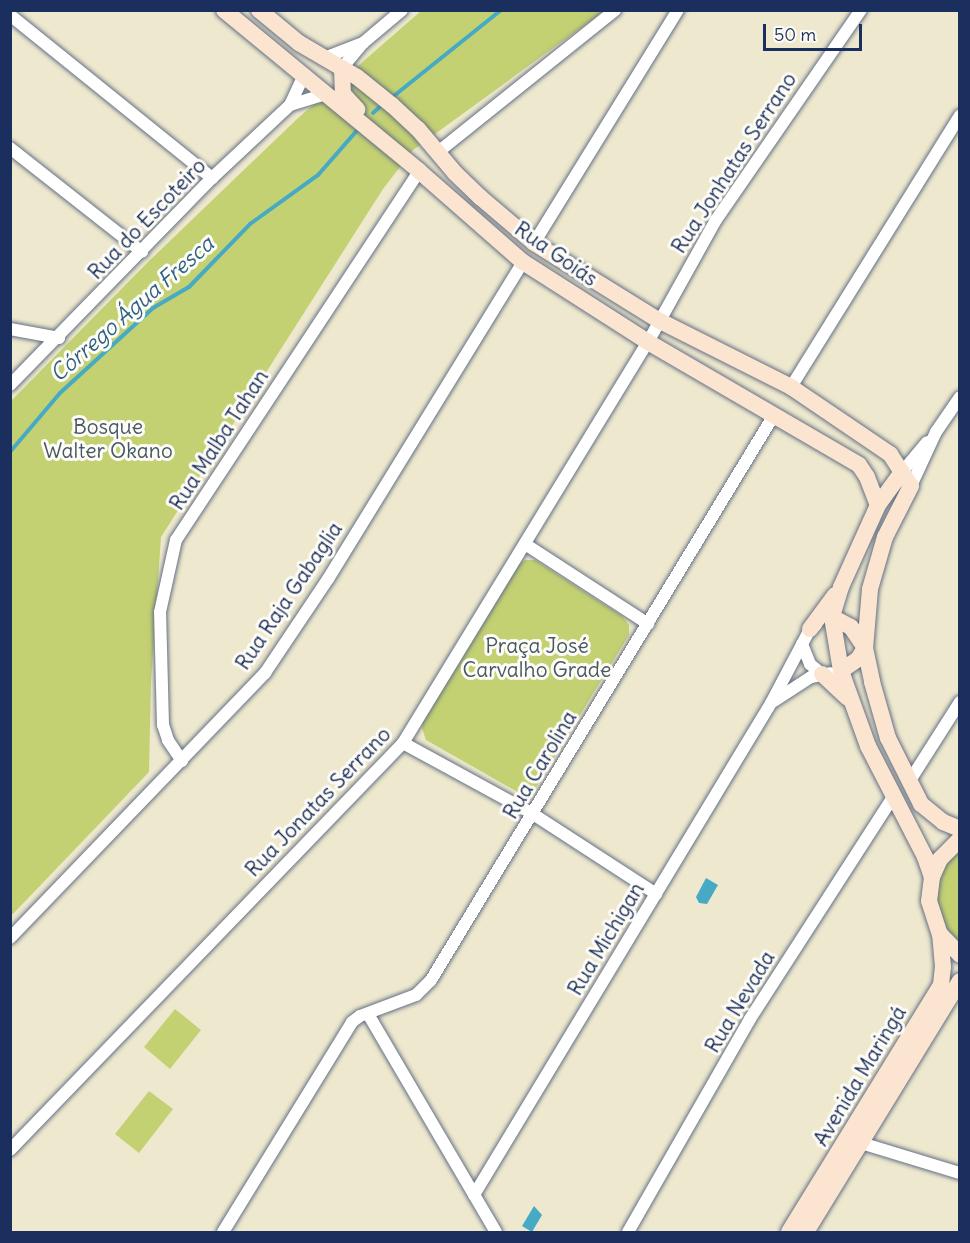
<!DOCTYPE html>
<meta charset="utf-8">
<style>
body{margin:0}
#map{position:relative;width:970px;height:1243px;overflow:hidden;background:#eee9ce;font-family:Delius,sans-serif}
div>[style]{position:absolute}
.green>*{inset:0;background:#c3d173}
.water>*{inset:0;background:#46aac5}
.stream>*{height:4px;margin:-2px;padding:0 2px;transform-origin:2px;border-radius:2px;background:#46aac5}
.roads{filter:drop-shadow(0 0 2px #657085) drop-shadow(0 0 2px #657085)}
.minor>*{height:12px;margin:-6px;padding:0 6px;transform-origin:6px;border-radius:6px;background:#fff}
.secondary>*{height:16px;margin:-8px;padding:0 8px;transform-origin:8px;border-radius:8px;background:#fce5d0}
span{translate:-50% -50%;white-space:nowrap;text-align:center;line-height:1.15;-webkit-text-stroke:6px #fdfcf7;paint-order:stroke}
.street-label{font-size:21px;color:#1b2f5e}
.park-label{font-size:21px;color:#455863}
.water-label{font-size:22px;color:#2c6087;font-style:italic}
.frame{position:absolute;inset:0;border:12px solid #1b2f5e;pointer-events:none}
.scale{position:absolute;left:763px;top:24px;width:99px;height:27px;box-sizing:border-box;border:3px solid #1b2f5e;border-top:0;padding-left:8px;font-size:18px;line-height:21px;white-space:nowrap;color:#1b2f5e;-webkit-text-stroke:4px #fdfcf7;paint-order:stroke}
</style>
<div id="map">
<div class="green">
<i style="clip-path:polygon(421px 11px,604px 11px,413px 150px,383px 189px,161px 537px,151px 682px,149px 772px,11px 916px,11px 401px,148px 262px,297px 119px)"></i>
<i style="clip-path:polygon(525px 560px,535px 560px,622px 616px,629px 625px,629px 635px,536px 787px,523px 795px,426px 740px,422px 728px,423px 718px,515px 567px)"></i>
<i style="clip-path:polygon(959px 847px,959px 945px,949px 935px,939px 915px,936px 893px,940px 872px)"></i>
<i style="clip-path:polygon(175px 1009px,201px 1030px,170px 1069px,144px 1047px)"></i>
<i style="clip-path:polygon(149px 1091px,173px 1109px,139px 1153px,115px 1134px)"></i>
</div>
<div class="water">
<i style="clip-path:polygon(706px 878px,718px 885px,707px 904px,699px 903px,696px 897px)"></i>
<i style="clip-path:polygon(534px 1206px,542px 1215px,532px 1232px,522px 1226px)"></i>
</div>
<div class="stream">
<i style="left:390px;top:99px;width:142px;rotate:-38.7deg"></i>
<i style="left:373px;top:113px;width:13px;rotate:-42deg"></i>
<i style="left:10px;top:452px;width:77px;rotate:-49.7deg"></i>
<i style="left:60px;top:393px;width:126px;rotate:-42.4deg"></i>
<i style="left:153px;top:308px;width:42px;rotate:-30.3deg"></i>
<i style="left:189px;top:287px;width:88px;rotate:-45.9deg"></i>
<i style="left:250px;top:224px;width:84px;rotate:-35.8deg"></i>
<i style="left:318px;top:175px;width:64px;rotate:-48.8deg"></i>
</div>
<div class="roads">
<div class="minor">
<i style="left:10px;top:15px;width:260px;rotate:38.9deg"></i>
<i style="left:324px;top:58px;width:42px;rotate:-21deg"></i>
<i style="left:363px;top:43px;width:51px;rotate:-40.2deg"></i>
<i style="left:342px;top:68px;width:31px;rotate:-50deg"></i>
<i style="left:290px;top:105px;width:39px;rotate:-17deg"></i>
<i style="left:10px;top:148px;width:168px;rotate:38.2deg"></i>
<i style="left:438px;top:152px;width:227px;rotate:-38.7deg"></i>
<i style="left:534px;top:243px;width:274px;rotate:-58.3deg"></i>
<i style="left:10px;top:329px;width:50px;rotate:10.4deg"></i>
<i style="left:10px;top:385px;width:289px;rotate:-45.7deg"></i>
<i style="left:212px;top:178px;width:107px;rotate:-43.1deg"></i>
<i style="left:290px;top:105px;width:33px;rotate:-65deg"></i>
<i style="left:791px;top:387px;width:320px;rotate:-58.1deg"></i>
<i style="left:902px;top:472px;width:39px;rotate:-50deg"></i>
<i style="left:911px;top:486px;width:60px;rotate:-65.2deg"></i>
<i style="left:936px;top:432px;width:42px;rotate:-55.6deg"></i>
<i style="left:525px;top:544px;width:147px;rotate:33deg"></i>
<i style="left:802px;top:644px;width:22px;rotate:68deg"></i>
<i style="left:810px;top:664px;width:16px;rotate:40deg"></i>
<i style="left:774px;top:701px;width:44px;rotate:-33deg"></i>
<i style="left:811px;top:677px;width:20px;rotate:-11deg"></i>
<i style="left:403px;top:743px;width:148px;rotate:28.6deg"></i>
<i style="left:533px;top:814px;width:147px;rotate:33deg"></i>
<i style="left:182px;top:761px;width:25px;rotate:-124deg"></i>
<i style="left:168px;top:740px;width:16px;rotate:-108deg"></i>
<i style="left:163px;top:725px;width:113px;rotate:-91.5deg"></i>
<i style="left:160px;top:612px;width:74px;rotate:-77.5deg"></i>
<i style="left:176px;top:540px;width:442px;rotate:-56.6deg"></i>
<i style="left:909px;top:782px;width:95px;rotate:-57.5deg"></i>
<i style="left:10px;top:938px;width:368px;rotate:-46.1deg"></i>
<i style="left:265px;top:673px;width:113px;rotate:-56.2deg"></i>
<i style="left:328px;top:579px;width:372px;rotate:-58.4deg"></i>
<i style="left:368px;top:1014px;width:253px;rotate:59.6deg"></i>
<i style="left:861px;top:1143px;width:103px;rotate:16.9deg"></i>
<i style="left:10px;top:1150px;width:566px;rotate:-46deg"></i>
<i style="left:403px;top:743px;width:470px;rotate:-58.6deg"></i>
<i style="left:648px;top:342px;width:140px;rotate:-60.9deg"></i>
<i style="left:716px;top:220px;width:255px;rotate:-55.4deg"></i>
<i style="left:474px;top:1195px;width:575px;rotate:-58.88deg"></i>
<i style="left:771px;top:703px;width:84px;rotate:-62.2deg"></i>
<i style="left:810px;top:629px;width:7px;rotate:-34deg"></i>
<i style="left:223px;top:1232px;width:246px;rotate:-58.4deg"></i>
<i style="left:352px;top:1022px;width:10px;rotate:-37deg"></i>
<i style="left:360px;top:1016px;width:60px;rotate:-20.6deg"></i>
<i style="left:416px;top:995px;width:21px;rotate:-45deg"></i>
<i style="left:431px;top:980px;width:661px;rotate:-58.74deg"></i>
<i style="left:628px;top:1232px;width:245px;rotate:-60.2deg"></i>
<i style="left:750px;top:1019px;width:264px;rotate:-57.2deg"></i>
</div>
<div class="secondary">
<i style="left:224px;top:10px;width:253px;rotate:39.5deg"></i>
<i style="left:419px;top:171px;width:138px;rotate:41.2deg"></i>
<i style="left:523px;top:262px;width:148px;rotate:32.6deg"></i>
<i style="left:648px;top:342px;width:244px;rotate:30.2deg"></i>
<i style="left:859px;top:465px;width:14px;rotate:56deg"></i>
<i style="left:867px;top:477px;width:30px;rotate:69deg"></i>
<i style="left:259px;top:10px;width:52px;rotate:39.5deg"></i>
<i style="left:299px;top:43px;width:67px;rotate:30.4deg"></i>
<i style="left:357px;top:77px;width:45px;rotate:38.7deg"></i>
<i style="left:392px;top:105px;width:35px;rotate:43deg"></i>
<i style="left:418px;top:129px;width:57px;rotate:49.9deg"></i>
<i style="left:455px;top:173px;width:35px;rotate:44deg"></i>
<i style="left:480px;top:197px;width:71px;rotate:40.4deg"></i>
<i style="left:534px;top:243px;width:148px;rotate:31.8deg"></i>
<i style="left:660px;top:321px;width:147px;rotate:26.7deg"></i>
<i style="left:791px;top:387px;width:120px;rotate:34.1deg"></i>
<i style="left:890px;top:454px;width:38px;rotate:57deg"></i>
<i style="left:911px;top:486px;width:57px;rotate:117deg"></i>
<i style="left:885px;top:537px;width:54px;rotate:106.1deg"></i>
<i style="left:870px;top:589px;width:59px;rotate:94.8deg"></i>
<i style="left:865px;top:648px;width:35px;rotate:78deg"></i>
<i style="left:872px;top:682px;width:58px;rotate:74.1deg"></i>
<i style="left:888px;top:738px;width:74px;rotate:63.4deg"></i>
<i style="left:921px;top:804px;width:28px;rotate:39deg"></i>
<i style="left:943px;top:822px;width:18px;rotate:22deg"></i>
<i style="left:342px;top:68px;width:26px;rotate:88deg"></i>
<i style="left:343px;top:94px;width:21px;rotate:47deg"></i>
<i style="left:902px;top:472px;width:41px;rotate:126deg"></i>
<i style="left:878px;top:505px;width:90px;rotate:114.3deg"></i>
<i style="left:841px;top:587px;width:31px;rotate:107deg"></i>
<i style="left:832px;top:617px;width:55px;rotate:80.5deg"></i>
<i style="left:841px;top:671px;width:80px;rotate:70.2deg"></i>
<i style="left:868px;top:746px;width:125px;rotate:62.8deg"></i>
<i style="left:925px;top:857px;width:21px;rotate:71deg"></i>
<i style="left:832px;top:617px;width:21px;rotate:28deg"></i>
<i style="left:851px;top:627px;width:25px;rotate:56deg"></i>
<i style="left:865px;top:648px;width:13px;rotate:122deg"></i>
<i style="left:858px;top:659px;width:21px;rotate:145deg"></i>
<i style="left:810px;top:629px;width:42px;rotate:-53.7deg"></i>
<i style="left:822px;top:674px;width:35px;rotate:43deg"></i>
<i style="left:960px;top:839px;width:28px;rotate:135deg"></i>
<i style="left:940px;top:859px;width:20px;rotate:114deg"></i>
<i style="left:932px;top:877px;width:24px;rotate:97deg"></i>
<i style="left:929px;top:901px;width:35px;rotate:72deg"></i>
<i style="left:940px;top:934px;width:29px;rotate:46deg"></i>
<i style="left:789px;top:1232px;width:290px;rotate:-58.4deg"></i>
<i style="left:941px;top:985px;width:18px;rotate:-84deg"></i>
<i style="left:943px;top:967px;width:33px;rotate:-95deg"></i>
<i style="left:806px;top:1232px;width:294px;rotate:-58.5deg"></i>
</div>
</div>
<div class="street-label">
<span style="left:734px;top:163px;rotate:-57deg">Rua Jonhatas Serrano</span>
<span style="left:147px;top:219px;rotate:-46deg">Rua do Escoteiro</span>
<span style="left:556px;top:254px;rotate:35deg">Rua Goiás</span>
<span style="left:219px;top:440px;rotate:-57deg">Rua Malba Tahan</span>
<span style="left:289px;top:596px;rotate:-56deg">Rua Raja Gabaglia</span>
<span style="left:540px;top:765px;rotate:-59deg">Rua Carolina</span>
<span style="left:318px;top:802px;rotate:-46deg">Rua Jonatas Serrano</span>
<span style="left:606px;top:939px;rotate:-59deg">Rua Michigan</span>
<span style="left:740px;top:1002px;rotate:-59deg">Rua Nevada</span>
<span style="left:860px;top:1076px;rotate:-59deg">Avenida Maringá</span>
</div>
<div class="park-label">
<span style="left:108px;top:439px">Bosque<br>Walter Okano</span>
<span style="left:537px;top:658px">Praça José<br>Carvalho Grade</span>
</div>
<div class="water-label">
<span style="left:132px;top:309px;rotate:-41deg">Córrego Água Fresca</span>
</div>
<div class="frame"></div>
<div class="scale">50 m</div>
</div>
